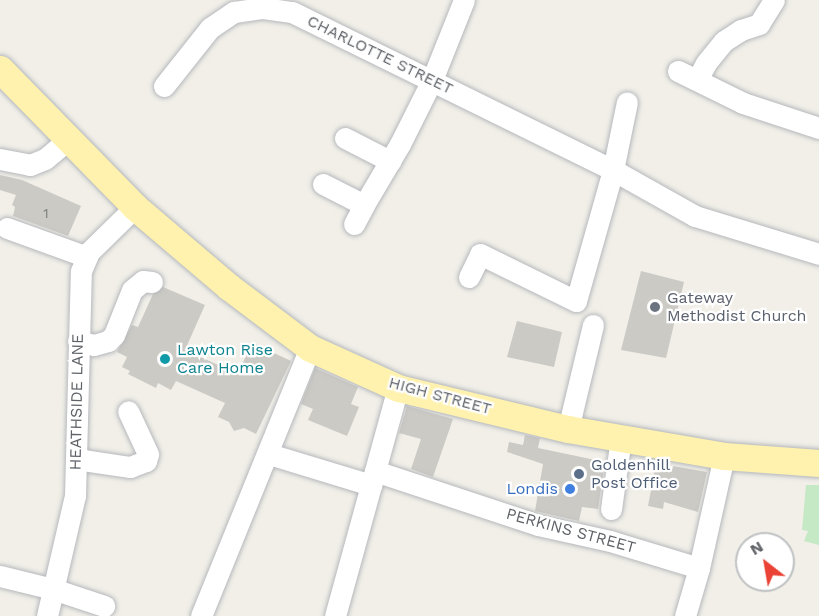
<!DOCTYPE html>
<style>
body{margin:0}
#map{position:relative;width:819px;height:616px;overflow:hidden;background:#f1efe8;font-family:"Work Sans",sans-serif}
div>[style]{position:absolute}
.green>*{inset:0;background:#c5e8c5}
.building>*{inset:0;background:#cccac5}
.roads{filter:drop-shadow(0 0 2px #b5b8bc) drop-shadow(0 0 2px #b5b8bc)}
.minor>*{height:21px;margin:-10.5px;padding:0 10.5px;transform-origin:10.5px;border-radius:10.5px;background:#fff}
.major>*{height:27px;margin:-13.5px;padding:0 13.5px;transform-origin:13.5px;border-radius:13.5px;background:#fff2af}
.dots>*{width:16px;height:16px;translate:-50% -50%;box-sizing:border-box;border:3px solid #fff;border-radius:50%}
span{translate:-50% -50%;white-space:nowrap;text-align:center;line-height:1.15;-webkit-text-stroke:4.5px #fff;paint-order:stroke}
.number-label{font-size:14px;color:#7a7d7f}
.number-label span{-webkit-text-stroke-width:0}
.street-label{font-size:16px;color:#5f6368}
.worship-label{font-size:16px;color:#5b616d}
.left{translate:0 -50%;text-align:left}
.culture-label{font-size:16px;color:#0d838f}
.service-label{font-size:16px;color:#4e5e75}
.shop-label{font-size:16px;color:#366cbe}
.right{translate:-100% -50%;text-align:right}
.north{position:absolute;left:735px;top:532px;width:60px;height:60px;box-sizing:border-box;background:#fff;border:2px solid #bfc1c3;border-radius:50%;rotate:329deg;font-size:16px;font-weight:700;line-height:24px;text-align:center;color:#5f6368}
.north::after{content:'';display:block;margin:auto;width:21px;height:27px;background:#ea4335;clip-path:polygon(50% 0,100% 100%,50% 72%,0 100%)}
</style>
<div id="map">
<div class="green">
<i style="clip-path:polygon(806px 485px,819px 485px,819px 545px,804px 541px,808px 531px,802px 530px)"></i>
</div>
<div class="building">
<i style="clip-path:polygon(0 175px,22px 180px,81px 206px,68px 236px,13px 216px,15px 207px,12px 205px,16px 195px,0 190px)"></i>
<i style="clip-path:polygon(641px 271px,684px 282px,666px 358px,621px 350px)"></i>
<i style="clip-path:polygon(163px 287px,205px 305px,185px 350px,238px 374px,252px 342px,264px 349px,273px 348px,274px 353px,291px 361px,256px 434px,244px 428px,234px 431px,229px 422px,218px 417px,225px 403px,176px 381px,171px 390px,158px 383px,156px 388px,128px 374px,130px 371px,122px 367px,127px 357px,117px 352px,132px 325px,138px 327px,153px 294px)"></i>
<i style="clip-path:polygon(517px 321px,562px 332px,554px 367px,507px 357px)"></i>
<i style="clip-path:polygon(315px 368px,358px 387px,351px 404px,359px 407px,347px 436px,308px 420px,313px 409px,301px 404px)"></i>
<i style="clip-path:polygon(407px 406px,453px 419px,433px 477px,411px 469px,421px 439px,399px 433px)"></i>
<i style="clip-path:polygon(525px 435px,540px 438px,538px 448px,605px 462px,598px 509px,582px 507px,579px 521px,535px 511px,543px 464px,507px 452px,509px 442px,523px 445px)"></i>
<i style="clip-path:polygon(656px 463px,707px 472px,698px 512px,664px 502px,663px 509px,648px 506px)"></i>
</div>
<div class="roads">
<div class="minor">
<i style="left:678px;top:71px;width:72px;rotate:26.2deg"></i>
<i style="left:743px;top:103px;width:80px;rotate:18.2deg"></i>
<i style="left:697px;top:80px;width:19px;rotate:-62deg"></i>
<i style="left:706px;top:63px;width:28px;rotate:-51deg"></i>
<i style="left:724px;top:41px;width:20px;rotate:-33deg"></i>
<i style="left:741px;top:30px;width:19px;rotate:-18deg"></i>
<i style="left:759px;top:24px;width:28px;rotate:-58deg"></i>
<i style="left:164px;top:86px;width:74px;rotate:-51.6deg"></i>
<i style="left:210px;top:28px;width:29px;rotate:-34deg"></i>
<i style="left:234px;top:12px;width:29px;rotate:-8deg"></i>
<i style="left:263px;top:8px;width:29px;rotate:8deg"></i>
<i style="left:292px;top:12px;width:358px;rotate:26.2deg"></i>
<i style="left:613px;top:170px;width:94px;rotate:29.3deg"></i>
<i style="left:695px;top:216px;width:130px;rotate:17deg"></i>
<i style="left:345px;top:138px;width:51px;rotate:27.1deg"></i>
<i style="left:0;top:159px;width:31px;rotate:11deg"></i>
<i style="left:30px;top:165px;width:16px;rotate:-22deg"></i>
<i style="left:45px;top:159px;width:30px;rotate:-40deg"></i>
<i style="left:323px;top:184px;width:46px;rotate:27.1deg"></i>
<i style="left:364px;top:205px;width:71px;rotate:-59.5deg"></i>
<i style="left:400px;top:144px;width:72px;rotate:-63.4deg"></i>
<i style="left:432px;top:80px;width:86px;rotate:-68.2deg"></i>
<i style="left:354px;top:224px;width:21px;rotate:-62deg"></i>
<i style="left:7px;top:228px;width:85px;rotate:19.9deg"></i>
<i style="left:469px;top:277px;width:25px;rotate:-64deg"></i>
<i style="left:480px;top:254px;width:107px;rotate:26.1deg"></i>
<i style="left:576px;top:301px;width:136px;rotate:-74.2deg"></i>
<i style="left:613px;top:170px;width:69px;rotate:-78.4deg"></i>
<i style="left:78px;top:341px;width:16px;rotate:14deg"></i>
<i style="left:94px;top:345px;width:15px;rotate:-16deg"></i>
<i style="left:108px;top:341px;width:8px;rotate:-45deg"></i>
<i style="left:114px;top:335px;width:48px;rotate:-68.2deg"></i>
<i style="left:132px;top:290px;width:14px;rotate:-39deg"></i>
<i style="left:143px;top:281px;width:9px;rotate:6deg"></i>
<i style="left:568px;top:429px;width:107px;rotate:-76.5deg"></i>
<i style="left:269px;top:454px;width:107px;rotate:16.9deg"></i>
<i style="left:76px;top:459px;width:55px;rotate:8.4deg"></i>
<i style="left:130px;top:467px;width:17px;rotate:-21deg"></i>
<i style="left:146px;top:461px;width:7px;rotate:-74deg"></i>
<i style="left:148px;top:454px;width:47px;rotate:-114.9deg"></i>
<i style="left:375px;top:471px;width:172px;rotate:18.3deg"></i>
<i style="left:538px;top:525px;width:74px;rotate:12.5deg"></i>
<i style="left:610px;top:541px;width:93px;rotate:16.9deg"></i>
<i style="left:611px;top:509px;width:72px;rotate:-82deg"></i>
<i style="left:0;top:576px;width:55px;rotate:13.8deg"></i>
<i style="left:53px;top:589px;width:54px;rotate:18.4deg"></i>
<i style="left:47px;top:616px;width:123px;rotate:-76.9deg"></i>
<i style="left:75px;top:496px;width:225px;rotate:-88.5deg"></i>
<i style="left:81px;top:271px;width:21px;rotate:-67deg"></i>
<i style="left:89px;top:252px;width:64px;rotate:-44.4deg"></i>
<i style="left:201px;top:616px;width:289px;rotate:-67.9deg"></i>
<i style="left:335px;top:616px;width:237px;rotate:-74.6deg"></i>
<i style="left:685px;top:616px;width:50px;rotate:-73.7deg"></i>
<i style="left:699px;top:568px;width:115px;rotate:-77.4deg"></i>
</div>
<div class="major">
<i style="left:0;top:69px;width:193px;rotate:45.6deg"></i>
<i style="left:135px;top:207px;width:123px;rotate:40.4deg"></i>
<i style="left:229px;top:287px;width:101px;rotate:37deg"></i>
<i style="left:310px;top:348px;width:97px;rotate:24.4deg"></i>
<i style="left:398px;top:388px;width:175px;rotate:13.6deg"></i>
<i style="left:568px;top:429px;width:158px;rotate:9.8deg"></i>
<i style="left:724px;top:456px;width:95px;rotate:4.2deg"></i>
</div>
</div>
<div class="dots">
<i style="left:655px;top:307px;background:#6b7280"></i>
<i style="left:165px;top:359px;background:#0f9aa8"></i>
<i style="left:579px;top:474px;background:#5c6f8a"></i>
<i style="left:570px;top:489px;background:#3f7fe0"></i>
</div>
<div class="number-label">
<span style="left:46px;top:213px">1</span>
</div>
<div class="street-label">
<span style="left:380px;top:55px;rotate:26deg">CHARLOTTE STREET</span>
<span style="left:440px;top:396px;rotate:15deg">HIGH STREET</span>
<span style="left:77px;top:402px;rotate:-89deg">HEATHSIDE LANE</span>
<span style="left:571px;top:531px;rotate:15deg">PERKINS STREET</span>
</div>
<div class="worship-label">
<span class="left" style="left:667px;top:307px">Gateway<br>Methodist Church</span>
</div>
<div class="culture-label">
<span class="left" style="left:177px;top:359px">Lawton Rise<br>Care Home</span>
</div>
<div class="service-label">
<span class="left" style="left:591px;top:474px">Goldenhill<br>Post Office</span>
</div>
<div class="shop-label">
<span class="right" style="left:558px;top:489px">Londis</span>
</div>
<div class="north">N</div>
</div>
